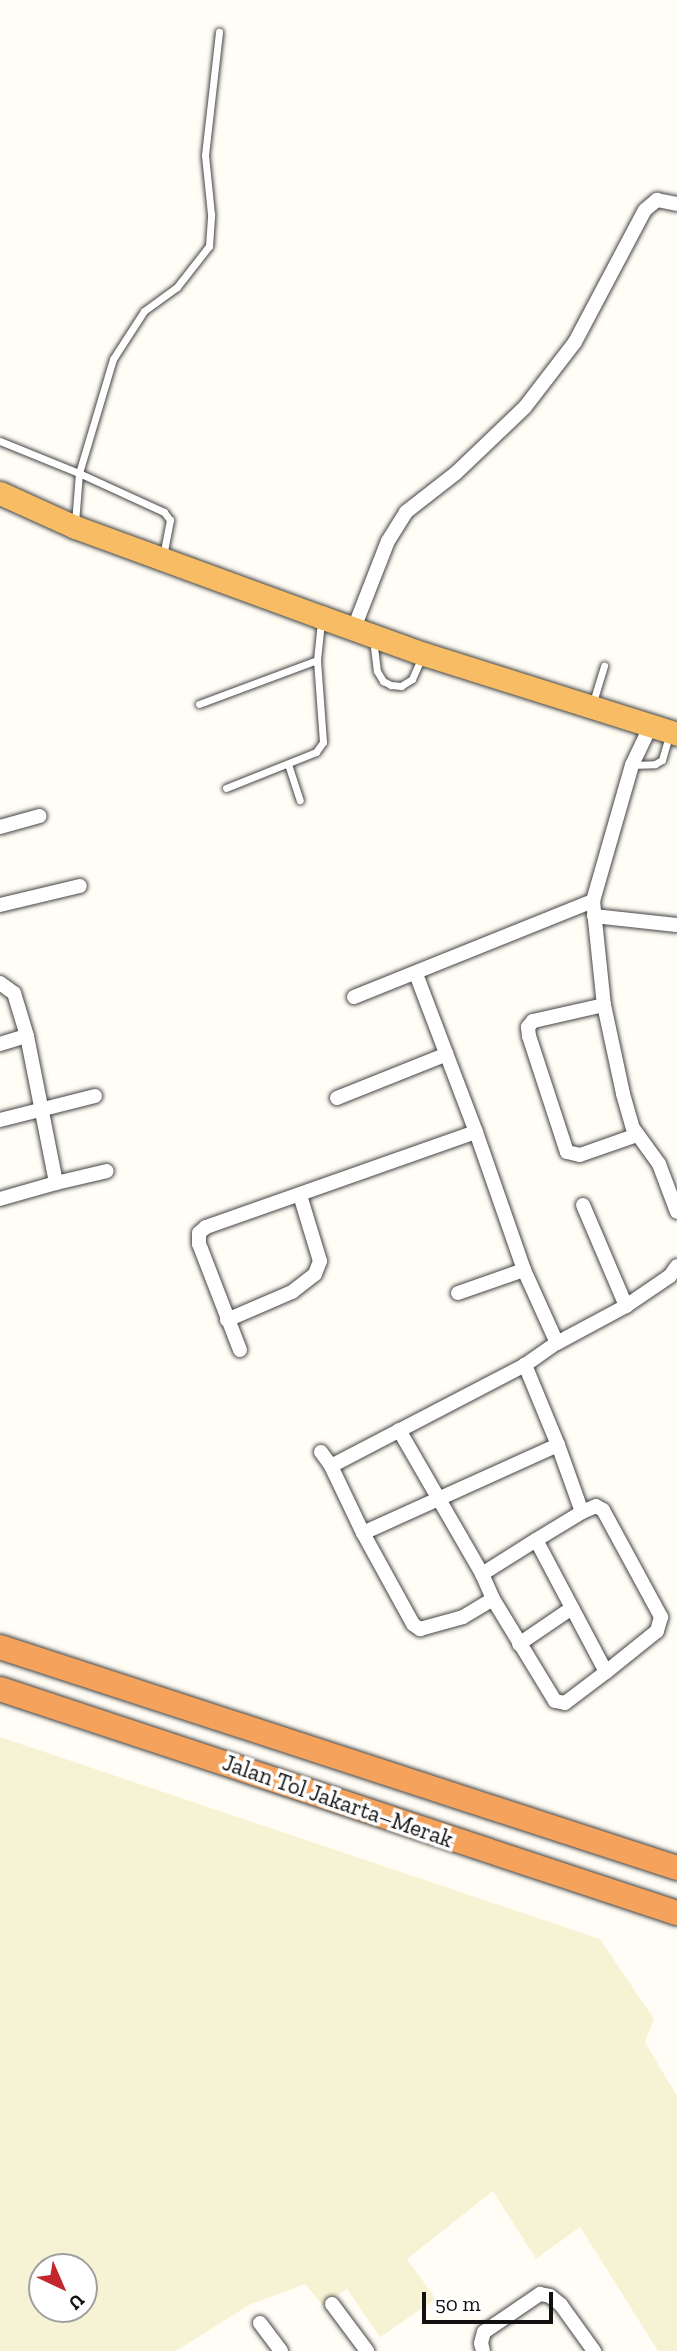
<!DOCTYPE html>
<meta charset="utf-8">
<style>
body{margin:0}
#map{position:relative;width:677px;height:2351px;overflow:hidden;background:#fffdf5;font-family:"Zilla Slab",serif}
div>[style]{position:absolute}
.farmland>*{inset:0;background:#f6f3d4}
.roads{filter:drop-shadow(0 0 2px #444) drop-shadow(0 0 2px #444)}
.service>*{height:7px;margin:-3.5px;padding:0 3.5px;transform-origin:3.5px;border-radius:3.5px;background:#fff}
.minor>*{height:14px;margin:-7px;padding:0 7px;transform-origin:7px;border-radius:7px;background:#fff}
.trunk>*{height:23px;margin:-11.5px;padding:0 11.5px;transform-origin:11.5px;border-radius:11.5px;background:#f7bc64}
.motorway>*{height:24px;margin:-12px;padding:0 12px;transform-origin:12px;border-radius:12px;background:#f5a25d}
span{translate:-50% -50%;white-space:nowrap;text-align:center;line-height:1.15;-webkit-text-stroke:7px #fff;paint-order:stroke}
.street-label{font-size:23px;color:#111}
.north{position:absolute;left:28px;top:2253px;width:70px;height:70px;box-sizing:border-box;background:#fff;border:2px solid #a0a0a0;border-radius:50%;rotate:136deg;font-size:19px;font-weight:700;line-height:28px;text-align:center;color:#111}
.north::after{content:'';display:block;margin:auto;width:24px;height:32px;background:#c4262e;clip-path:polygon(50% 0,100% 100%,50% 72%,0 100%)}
.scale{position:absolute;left:422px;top:2292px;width:131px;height:32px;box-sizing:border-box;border:4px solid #111;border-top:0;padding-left:9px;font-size:21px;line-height:24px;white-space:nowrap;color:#111;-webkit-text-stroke:5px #fff;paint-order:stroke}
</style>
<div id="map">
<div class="farmland">
<i style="clip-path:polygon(evenodd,0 1737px,600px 1939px,654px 2019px,645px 2042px,677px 2096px,677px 2351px,658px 2351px,580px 2227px,536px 2259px,493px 2191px,407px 2259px,436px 2299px,380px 2337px,347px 2289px,323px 2305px,305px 2284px,251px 2304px,176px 2351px,0 2351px,0 1737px,42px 2267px,84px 2267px,84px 2309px,42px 2309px,42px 2267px)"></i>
</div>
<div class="roads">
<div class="service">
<i style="left:0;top:441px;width:85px;rotate:22.1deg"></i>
<i style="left:79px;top:473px;width:50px;rotate:94.6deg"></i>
<i style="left:163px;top:556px;width:37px;rotate:-79deg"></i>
<i style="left:170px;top:520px;width:10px;rotate:-127deg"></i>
<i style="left:164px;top:512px;width:94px;rotate:-155.4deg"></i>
<i style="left:79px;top:473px;width:119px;rotate:-73.4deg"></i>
<i style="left:113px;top:359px;width:57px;rotate:-57.1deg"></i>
<i style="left:144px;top:311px;width:41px;rotate:-36deg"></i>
<i style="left:177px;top:287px;width:52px;rotate:-52deg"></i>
<i style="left:209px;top:246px;width:32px;rotate:-86deg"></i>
<i style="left:211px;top:214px;width:59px;rotate:-95.8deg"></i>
<i style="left:205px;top:155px;width:124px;rotate:-83.5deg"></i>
<i style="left:373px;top:639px;width:32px;rotate:83deg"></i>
<i style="left:377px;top:671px;width:12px;rotate:59deg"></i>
<i style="left:383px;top:681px;width:9px;rotate:27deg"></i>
<i style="left:391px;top:685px;width:10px;rotate:6deg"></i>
<i style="left:401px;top:686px;width:13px;rotate:-32deg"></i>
<i style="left:412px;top:679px;width:24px;rotate:-66deg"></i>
<i style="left:593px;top:702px;width:38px;rotate:-73deg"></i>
<i style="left:199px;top:704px;width:126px;rotate:-20.4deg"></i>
<i style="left:288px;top:764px;width:38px;rotate:72deg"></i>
<i style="left:632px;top:765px;width:23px;rotate:-2deg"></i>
<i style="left:655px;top:764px;width:8px;rotate:-30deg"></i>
<i style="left:662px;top:760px;width:25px;rotate:-74deg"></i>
<i style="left:226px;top:788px;width:97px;rotate:-21.8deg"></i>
<i style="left:316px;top:752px;width:12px;rotate:-55deg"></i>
<i style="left:323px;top:742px;width:82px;rotate:-94.2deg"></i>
<i style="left:317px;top:660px;width:39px;rotate:-84deg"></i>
</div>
<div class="minor">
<i style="left:354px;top:628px;width:93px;rotate:-68.7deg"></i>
<i style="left:388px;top:541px;width:34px;rotate:-58deg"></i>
<i style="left:406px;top:512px;width:63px;rotate:-38deg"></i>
<i style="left:456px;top:473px;width:95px;rotate:-43.7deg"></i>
<i style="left:525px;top:407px;width:82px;rotate:-52.4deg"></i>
<i style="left:575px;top:342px;width:149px;rotate:-62.1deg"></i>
<i style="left:645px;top:210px;width:16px;rotate:-40deg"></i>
<i style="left:657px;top:200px;width:20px;rotate:11deg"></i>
<i style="left:651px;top:725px;width:44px;rotate:115.4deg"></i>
<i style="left:632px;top:765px;width:141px;rotate:106deg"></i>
<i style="left:593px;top:901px;width:105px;rotate:84deg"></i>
<i style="left:604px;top:1005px;width:91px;rotate:77.9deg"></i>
<i style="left:623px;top:1094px;width:35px;rotate:74deg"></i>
<i style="left:633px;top:1128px;width:44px;rotate:54.2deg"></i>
<i style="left:659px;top:1164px;width:51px;rotate:69.4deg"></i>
<i style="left:0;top:827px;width:41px;rotate:-15.4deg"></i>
<i style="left:0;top:905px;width:82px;rotate:-13.4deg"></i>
<i style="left:594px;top:916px;width:83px;rotate:6.2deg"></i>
<i style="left:416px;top:974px;width:169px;rotate:69.2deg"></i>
<i style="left:476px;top:1132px;width:146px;rotate:70.8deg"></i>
<i style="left:524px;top:1270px;width:80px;rotate:65.7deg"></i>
<i style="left:0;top:983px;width:17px;rotate:36deg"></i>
<i style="left:14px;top:993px;width:45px;rotate:73.2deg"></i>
<i style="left:27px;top:1036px;width:150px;rotate:78.8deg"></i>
<i style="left:56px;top:1183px;width:58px;rotate:164.1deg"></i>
<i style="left:354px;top:997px;width:258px;rotate:-21.9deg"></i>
<i style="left:604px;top:1005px;width:73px;rotate:167.3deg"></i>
<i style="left:533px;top:1021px;width:8px;rotate:130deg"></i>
<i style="left:528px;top:1027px;width:9px;rotate:84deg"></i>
<i style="left:529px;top:1036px;width:122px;rotate:71.9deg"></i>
<i style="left:567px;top:1152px;width:13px;rotate:13deg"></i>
<i style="left:580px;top:1155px;width:60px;rotate:-19.3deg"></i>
<i style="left:0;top:1044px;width:28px;rotate:-17deg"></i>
<i style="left:337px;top:1098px;width:118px;rotate:-21.8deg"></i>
<i style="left:0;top:1120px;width:98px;rotate:-14.2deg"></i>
<i style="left:56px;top:1183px;width:52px;rotate:-13.2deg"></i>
<i style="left:583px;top:1205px;width:110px;rotate:66.9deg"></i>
<i style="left:458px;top:1293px;width:70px;rotate:-19.2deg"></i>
<i style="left:227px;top:1320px;width:71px;rotate:-23.3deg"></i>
<i style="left:292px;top:1292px;width:29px;rotate:-38deg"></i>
<i style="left:315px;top:1274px;width:14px;rotate:-69deg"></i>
<i style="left:320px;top:1261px;width:69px;rotate:-106.9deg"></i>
<i style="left:240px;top:1350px;width:114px;rotate:-111.1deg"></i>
<i style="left:199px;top:1244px;width:11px;rotate:-90deg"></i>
<i style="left:199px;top:1233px;width:9px;rotate:-41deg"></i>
<i style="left:206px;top:1227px;width:286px;rotate:-19.4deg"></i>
<i style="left:399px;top:1430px;width:166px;rotate:60deg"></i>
<i style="left:482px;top:1574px;width:27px;rotate:66deg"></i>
<i style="left:493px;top:1599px;width:119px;rotate:58.7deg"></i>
<i style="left:555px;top:1701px;width:10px;rotate:11deg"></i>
<i style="left:565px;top:1703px;width:51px;rotate:-37.1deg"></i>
<i style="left:606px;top:1672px;width:149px;rotate:-117.9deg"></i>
<i style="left:536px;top:1540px;width:64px;rotate:147.8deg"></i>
<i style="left:321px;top:1452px;width:17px;rotate:54deg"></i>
<i style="left:331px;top:1466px;width:74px;rotate:64.5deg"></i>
<i style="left:363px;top:1533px;width:104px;rotate:61.2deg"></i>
<i style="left:413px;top:1624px;width:9px;rotate:36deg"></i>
<i style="left:420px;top:1629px;width:45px;rotate:-15.6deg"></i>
<i style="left:463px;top:1617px;width:35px;rotate:-31deg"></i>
<i style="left:331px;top:1466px;width:219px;rotate:-27.5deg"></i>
<i style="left:525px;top:1365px;width:39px;rotate:-35deg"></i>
<i style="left:557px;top:1343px;width:78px;rotate:-28.2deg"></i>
<i style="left:626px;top:1306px;width:53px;rotate:-34.3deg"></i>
<i style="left:670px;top:1276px;width:12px;rotate:-55deg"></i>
<i style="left:582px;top:1512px;width:15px;rotate:-23deg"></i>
<i style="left:596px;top:1506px;width:8px;rotate:30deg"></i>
<i style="left:603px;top:1510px;width:122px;rotate:61.5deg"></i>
<i style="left:661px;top:1617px;width:15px;rotate:106deg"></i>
<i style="left:657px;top:1631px;width:65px;rotate:141.2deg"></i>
<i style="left:363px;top:1533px;width:214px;rotate:-24.3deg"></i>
<i style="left:558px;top:1445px;width:87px;rotate:-112.4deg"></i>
<i style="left:536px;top:1540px;width:54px;rotate:-31.3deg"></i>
<i style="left:582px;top:1512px;width:71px;rotate:-109.7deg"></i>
<i style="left:519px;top:1644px;width:64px;rotate:-34.2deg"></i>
<i style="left:332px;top:2304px;width:59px;rotate:53.3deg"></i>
<i style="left:260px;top:2323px;width:35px;rotate:53deg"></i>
<i style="left:483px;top:2351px;width:8px;rotate:-104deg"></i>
<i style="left:481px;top:2343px;width:11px;rotate:-75deg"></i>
<i style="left:484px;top:2332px;width:68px;rotate:-34.2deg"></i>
<i style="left:540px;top:2294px;width:10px;rotate:11deg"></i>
<i style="left:550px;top:2296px;width:14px;rotate:39deg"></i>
<i style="left:561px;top:2305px;width:57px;rotate:54.3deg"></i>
</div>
<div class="trunk">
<i style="left:0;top:493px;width:82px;rotate:24.4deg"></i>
<i style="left:75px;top:527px;width:262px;rotate:20.1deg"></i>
<i style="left:321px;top:617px;width:109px;rotate:19.8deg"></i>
<i style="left:424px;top:654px;width:265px;rotate:17.5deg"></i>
</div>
<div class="motorway">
<i style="left:0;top:1647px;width:712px;rotate:18.08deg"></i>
<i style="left:0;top:1689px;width:713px;rotate:18.31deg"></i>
</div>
</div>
<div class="street-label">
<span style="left:338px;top:1801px;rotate:19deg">Jalan Tol Jakarta–Merak</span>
</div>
<div class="north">U</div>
<div class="scale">50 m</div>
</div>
